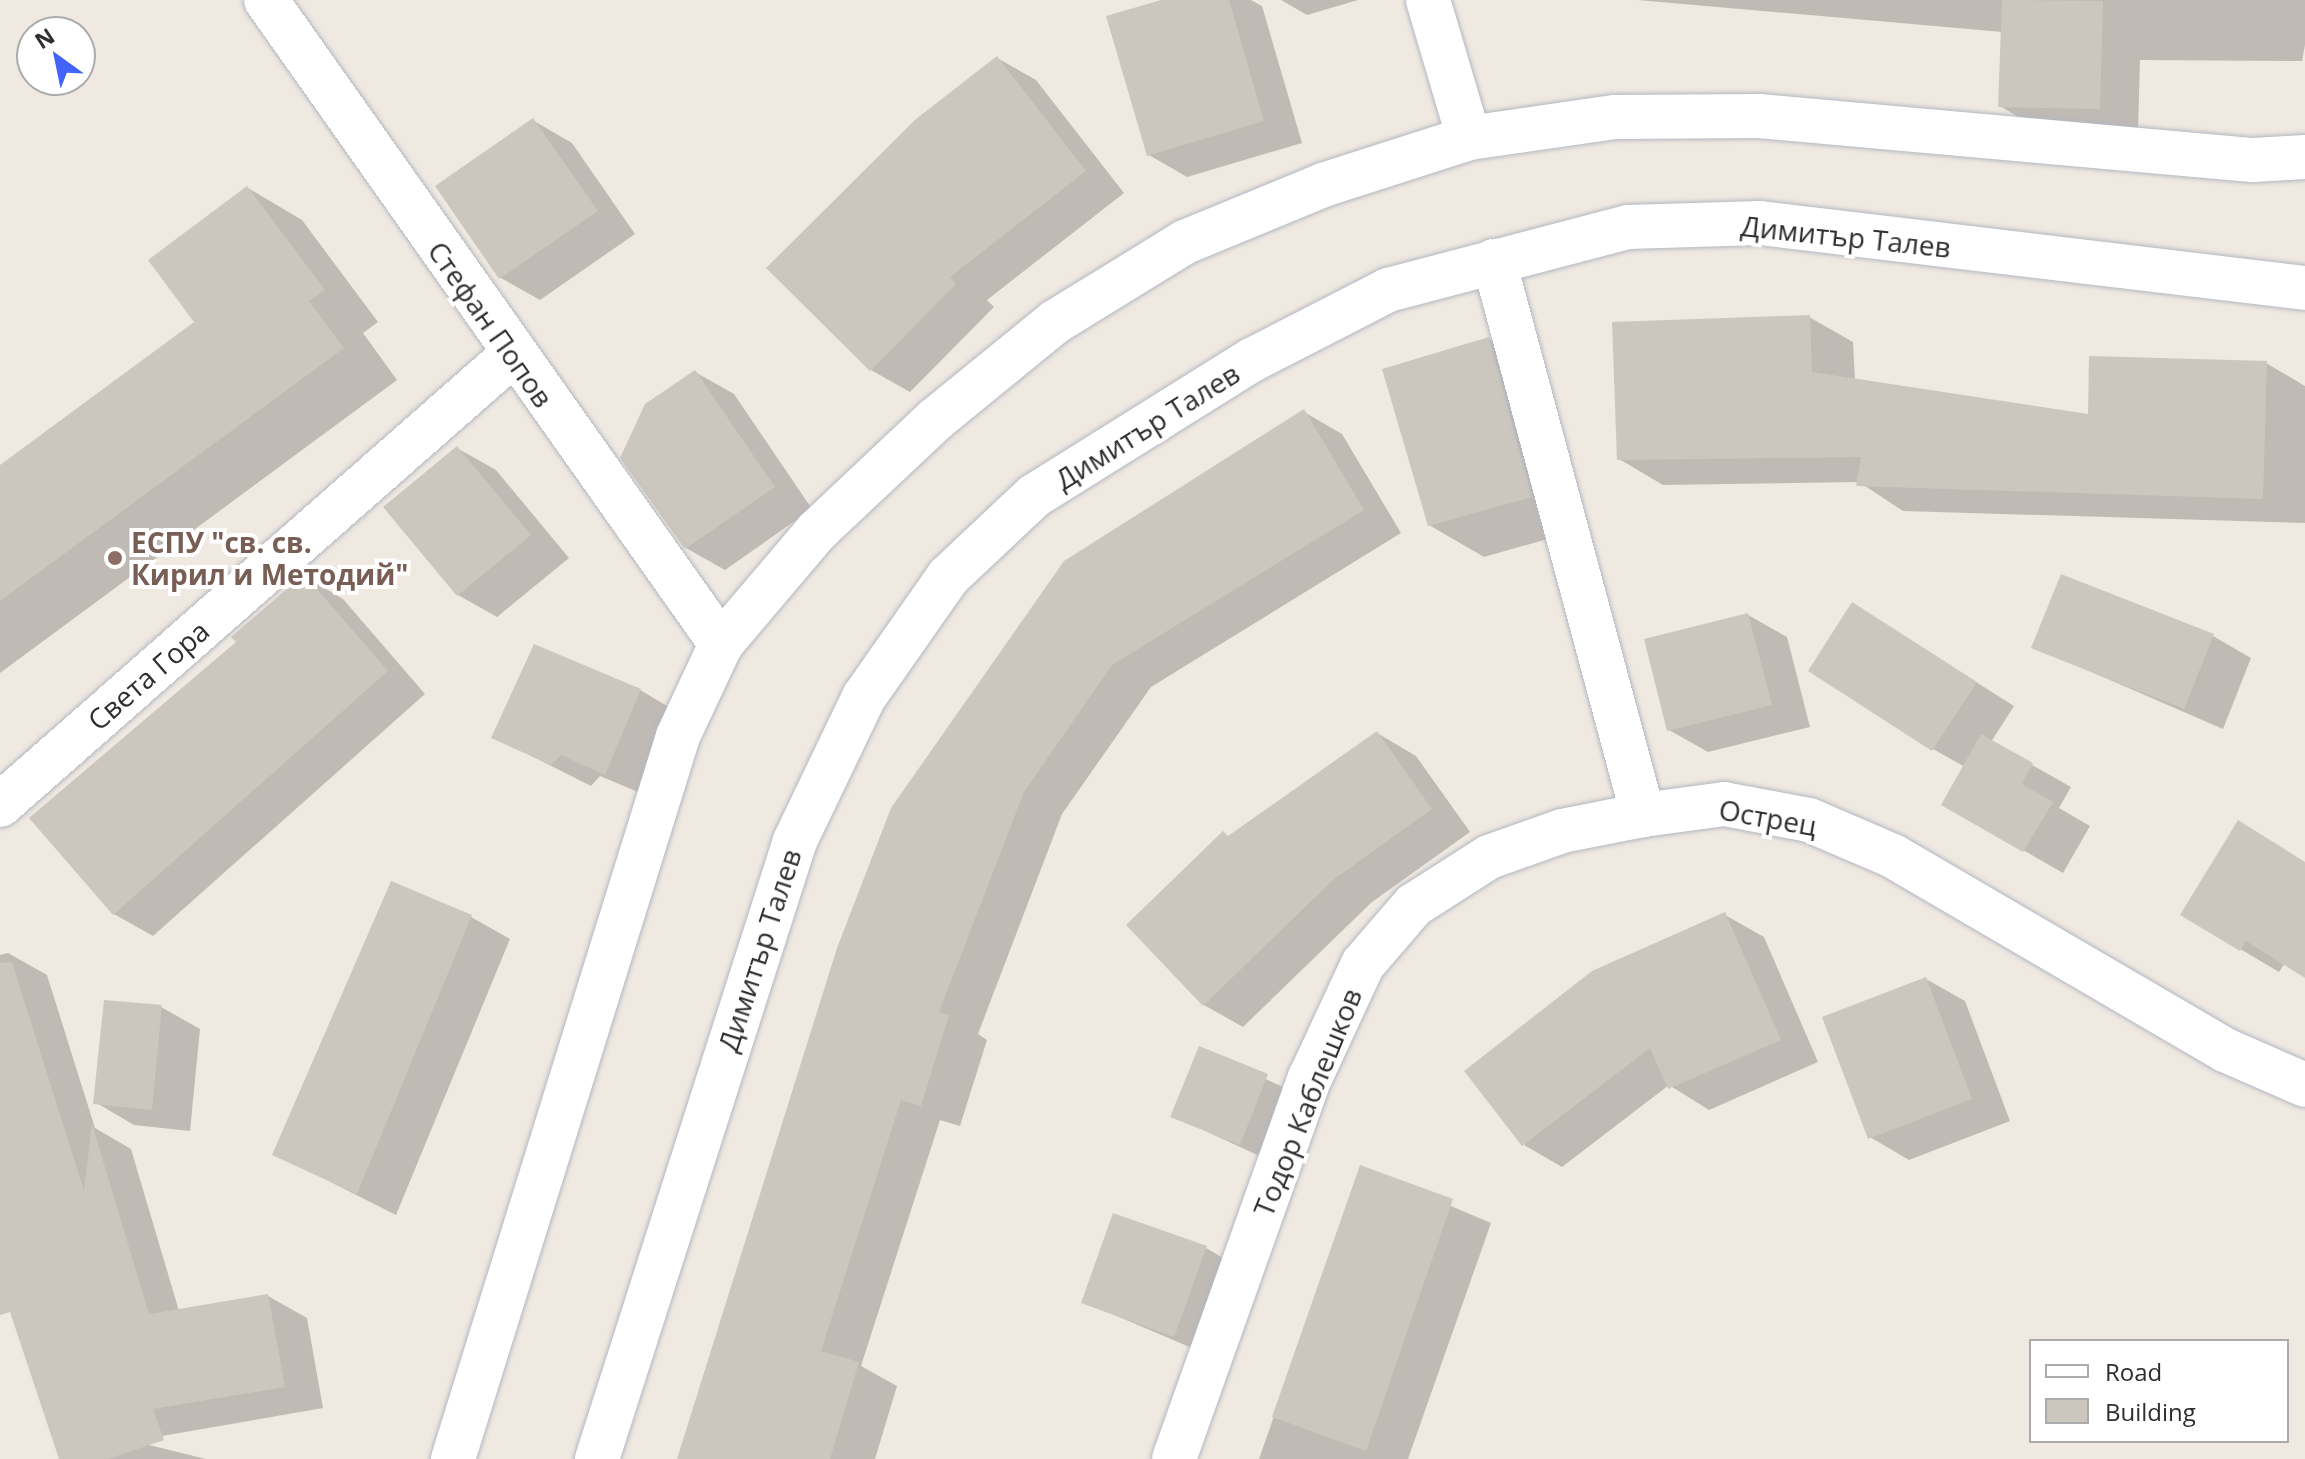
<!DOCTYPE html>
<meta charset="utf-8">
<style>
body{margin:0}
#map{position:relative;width:2305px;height:1459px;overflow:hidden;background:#efe9e1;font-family:"Open Sans",sans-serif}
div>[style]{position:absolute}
.shadow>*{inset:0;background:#0003}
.building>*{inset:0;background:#cbc7bf}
.roads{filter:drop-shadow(0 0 2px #b4b7c1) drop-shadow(0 0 2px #b4b7c1)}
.minor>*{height:44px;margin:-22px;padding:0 22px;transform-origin:22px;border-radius:22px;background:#fff}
.dots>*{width:22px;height:22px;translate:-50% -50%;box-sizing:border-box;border:4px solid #fff;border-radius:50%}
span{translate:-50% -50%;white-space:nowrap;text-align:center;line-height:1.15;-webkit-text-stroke:8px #fff;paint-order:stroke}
.street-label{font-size:28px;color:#2e2e2e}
.education-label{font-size:28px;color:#785e54;font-weight:700}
.left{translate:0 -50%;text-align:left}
.legend{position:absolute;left:2029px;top:1339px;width:260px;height:104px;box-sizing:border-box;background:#fff;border:2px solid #ababab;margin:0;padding:10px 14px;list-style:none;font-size:24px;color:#2e2e2e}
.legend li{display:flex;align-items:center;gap:16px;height:40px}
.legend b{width:40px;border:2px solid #ababab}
.north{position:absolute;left:16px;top:16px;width:80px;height:80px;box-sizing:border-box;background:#fff;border:2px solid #ababab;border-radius:50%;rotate:327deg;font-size:22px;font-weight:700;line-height:32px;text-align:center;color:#2e2e2e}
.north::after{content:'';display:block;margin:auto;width:28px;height:36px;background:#4264fb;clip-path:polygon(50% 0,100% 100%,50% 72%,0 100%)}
</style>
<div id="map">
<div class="shadow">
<i style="clip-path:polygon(1169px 0,1251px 0,1262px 6px,1302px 143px,1187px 177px,1149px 155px)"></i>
<i style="clip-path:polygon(1281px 0,1358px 0,1307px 15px)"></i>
<i style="clip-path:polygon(1637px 0,2305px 0,2305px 45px,2302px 61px,2140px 60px,2138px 131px,2039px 129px,2000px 106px,2003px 32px)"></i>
<i style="clip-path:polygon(997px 58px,1036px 80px,1124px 193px,987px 300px,994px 307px,910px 392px,871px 370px)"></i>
<i style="clip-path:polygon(534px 121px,572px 143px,635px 234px,540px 300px,501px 278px)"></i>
<i style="clip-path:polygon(248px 188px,302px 220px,378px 322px,363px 333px,397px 380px,0 673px,0 467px,197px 322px)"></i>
<i style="clip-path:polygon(1809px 317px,1853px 342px,1855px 380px,2090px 416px,2266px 363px,2305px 386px,2305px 523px,1903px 511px,1859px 482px,1663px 485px,1619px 459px)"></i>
<i style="clip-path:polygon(1488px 339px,1543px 371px,1586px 528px,1484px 557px,1429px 525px)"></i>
<i style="clip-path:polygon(695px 372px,734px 394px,812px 509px,725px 570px,686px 548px)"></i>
<i style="clip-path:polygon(1304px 412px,1342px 434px,1401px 533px,1151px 687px,1062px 814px,978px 1034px,987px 1040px,960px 1126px,940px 1120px,861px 1366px,897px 1386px,875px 1459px,683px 1459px,839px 949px)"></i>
<i style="clip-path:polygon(457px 448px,496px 470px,569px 558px,497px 617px,458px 595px)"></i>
<i style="clip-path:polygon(304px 576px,343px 599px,425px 694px,153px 936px,114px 914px,239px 642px)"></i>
<i style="clip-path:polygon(1853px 604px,2014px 706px,1991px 742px,2071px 787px,2059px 808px,2090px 826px,2063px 873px,1943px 804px,1965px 767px,1933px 749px)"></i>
<i style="clip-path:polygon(1748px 615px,1787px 637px,1810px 727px,1708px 752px,1669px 730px)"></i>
<i style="clip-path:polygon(2213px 636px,2251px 658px,2223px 729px,2034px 647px)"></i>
<i style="clip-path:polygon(640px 690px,679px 713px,645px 795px,600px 776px,591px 786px,494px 737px)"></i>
<i style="clip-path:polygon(1377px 733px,1416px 756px,1470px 832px,1372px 902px,1243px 1027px,1204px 1005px,1229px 837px)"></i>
<i style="clip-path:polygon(2305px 862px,2305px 975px,2285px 963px,2279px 972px,2183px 915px)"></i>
<i style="clip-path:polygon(1725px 915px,1764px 937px,1818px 1062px,1709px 1110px,1669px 1085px,1562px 1167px,1524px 1145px)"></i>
<i style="clip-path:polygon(471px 917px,510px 939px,396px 1215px,275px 1154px)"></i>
<i style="clip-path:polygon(8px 953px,47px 975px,95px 1128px,131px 1149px,179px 1311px,268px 1296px,307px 1318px,323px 1408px,133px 1441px,206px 1459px,68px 1459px,0 1281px,0 955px)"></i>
<i style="clip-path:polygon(1926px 979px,1965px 1001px,2010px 1121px,1909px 1160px,1870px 1137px)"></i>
<i style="clip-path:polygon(161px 1007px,200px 1029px,190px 1131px,134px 1125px,95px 1102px)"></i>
<i style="clip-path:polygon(1200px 1048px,1306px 1098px,1279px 1165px,1173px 1116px)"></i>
<i style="clip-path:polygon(1361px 1168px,1491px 1223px,1408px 1459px,1259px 1459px)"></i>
<i style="clip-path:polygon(1206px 1248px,1244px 1270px,1213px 1357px,1084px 1302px)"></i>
</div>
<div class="building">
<i style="clip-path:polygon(1161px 0,1229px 0,1264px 121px,1147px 156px,1106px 16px)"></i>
<i style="clip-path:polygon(2002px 0,2103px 1px,2100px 109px,1998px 107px)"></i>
<i style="clip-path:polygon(997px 56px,1086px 171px,950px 277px,956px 284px,870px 371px,766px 268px,916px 119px)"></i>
<i style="clip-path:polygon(533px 118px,598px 211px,499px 279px,435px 186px)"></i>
<i style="clip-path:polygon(247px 186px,325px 290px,309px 301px,344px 348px,0 601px,0 465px,194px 322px,148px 260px)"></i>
<i style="clip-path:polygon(1810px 315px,1812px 372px,2088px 414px,2089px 356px,2267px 361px,2263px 499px,1856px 486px,1861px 457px,1617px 460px,1612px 322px)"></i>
<i style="clip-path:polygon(1489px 337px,1532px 497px,1428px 526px,1382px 369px)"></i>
<i style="clip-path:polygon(695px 370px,775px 487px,685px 549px,620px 458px,645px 404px)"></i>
<i style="clip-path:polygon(1304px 409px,1364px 510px,1112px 665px,1024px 792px,939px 1012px,949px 1015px,921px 1106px,901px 1100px,821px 1351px,859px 1362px,830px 1459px,677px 1459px,837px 948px,891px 808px,1064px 561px)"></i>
<i style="clip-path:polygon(457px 446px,531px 535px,457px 596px,383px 507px)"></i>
<i style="clip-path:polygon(304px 574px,388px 671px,113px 915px,29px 818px,236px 642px,231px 637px)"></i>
<i style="clip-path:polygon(2061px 574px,2214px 634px,2184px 709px,2031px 648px)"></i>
<i style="clip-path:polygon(1852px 602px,1977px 682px,1932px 751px,1808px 671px)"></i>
<i style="clip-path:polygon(1748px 613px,1772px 705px,1667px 731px,1644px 639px)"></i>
<i style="clip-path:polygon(534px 644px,641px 689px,605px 775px,561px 755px,551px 765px,491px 738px)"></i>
<i style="clip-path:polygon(1377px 731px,1432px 809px,1333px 880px,1203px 1006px,1126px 925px,1223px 831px,1228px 836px)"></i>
<i style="clip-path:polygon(1981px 734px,2033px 763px,2022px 784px,2053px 802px,2023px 852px,1941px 805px)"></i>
<i style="clip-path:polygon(2238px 820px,2305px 862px,2305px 978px,2246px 941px,2240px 951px,2180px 915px)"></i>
<i style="clip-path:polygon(391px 881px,472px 915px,357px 1194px,272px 1155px)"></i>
<i style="clip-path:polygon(1725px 912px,1781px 1040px,1668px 1089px,1650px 1048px,1522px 1146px,1464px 1071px,1592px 971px)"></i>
<i style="clip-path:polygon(12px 962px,84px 1191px,92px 1124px,149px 1314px,268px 1294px,285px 1387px,153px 1409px,164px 1440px,108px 1459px,59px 1459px,10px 1312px,0 1315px,0 963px)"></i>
<i style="clip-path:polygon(1926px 977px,1972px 1099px,1868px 1139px,1822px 1017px)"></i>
<i style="clip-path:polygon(104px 1000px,162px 1005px,152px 1110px,93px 1104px)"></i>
<i style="clip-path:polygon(1199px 1046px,1268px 1074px,1240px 1145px,1170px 1117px)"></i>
<i style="clip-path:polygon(1360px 1165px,1453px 1199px,1366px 1451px,1272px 1417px)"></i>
<i style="clip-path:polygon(1113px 1213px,1207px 1246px,1174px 1337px,1081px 1303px)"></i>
</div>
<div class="roads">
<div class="minor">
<i style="left:266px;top:0;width:789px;rotate:54.76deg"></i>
<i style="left:1428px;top:0;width:144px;rotate:73.5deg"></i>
<i style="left:1494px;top:261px;width:574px;rotate:74.95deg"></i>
<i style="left:1643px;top:815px;width:82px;rotate:-7.7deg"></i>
<i style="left:1724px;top:804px;width:86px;rotate:10.7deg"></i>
<i style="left:1809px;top:820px;width:91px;rotate:23.2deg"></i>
<i style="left:1893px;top:856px;width:385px;rotate:30.3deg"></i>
<i style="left:2225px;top:1050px;width:87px;rotate:23.6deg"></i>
<i style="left:0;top:805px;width:682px;rotate:-41.31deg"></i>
<i style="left:453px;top:1459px;width:757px;rotate:-72.71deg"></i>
<i style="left:678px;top:736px;width:102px;rotate:-64.9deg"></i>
<i style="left:721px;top:644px;width:148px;rotate:-49.7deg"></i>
<i style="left:817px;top:531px;width:163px;rotate:-43.3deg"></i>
<i style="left:936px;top:419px;width:154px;rotate:-39.2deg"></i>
<i style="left:1055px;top:322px;width:153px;rotate:-31.6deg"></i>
<i style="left:1185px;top:242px;width:149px;rotate:-22.4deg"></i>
<i style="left:1323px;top:185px;width:153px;rotate:-17.8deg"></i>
<i style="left:1469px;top:138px;width:148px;rotate:-8.2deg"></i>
<i style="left:1615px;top:117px;width:144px;rotate:-0.4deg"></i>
<i style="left:1759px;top:116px;width:496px;rotate:5.1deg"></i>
<i style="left:2253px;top:160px;width:52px;rotate:-3.3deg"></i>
<i style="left:597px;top:1459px;width:649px;rotate:-72.24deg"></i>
<i style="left:795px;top:841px;width:160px;rotate:-64.4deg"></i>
<i style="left:864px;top:697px;width:146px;rotate:-55deg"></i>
<i style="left:948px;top:577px;width:118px;rotate:-43.3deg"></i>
<i style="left:1034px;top:496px;width:257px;rotate:-32deg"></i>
<i style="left:1252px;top:360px;width:153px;rotate:-27.2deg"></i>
<i style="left:1388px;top:290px;width:248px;rotate:-14.7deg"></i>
<i style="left:1628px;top:227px;width:132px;rotate:-1.7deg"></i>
<i style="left:1760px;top:223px;width:549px;rotate:6.8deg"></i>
<i style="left:1174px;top:1459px;width:405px;rotate:-70.4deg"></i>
<i style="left:1310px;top:1078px;width:126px;rotate:-65.1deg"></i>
<i style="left:1363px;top:964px;width:78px;rotate:-49.2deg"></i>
<i style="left:1414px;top:905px;width:89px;rotate:-32.6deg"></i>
<i style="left:1489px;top:857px;width:77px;rotate:-19.6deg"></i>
<i style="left:1562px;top:831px;width:83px;rotate:-11.2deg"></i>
</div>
</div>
<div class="dots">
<i style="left:115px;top:558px;background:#8d6e63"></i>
</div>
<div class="street-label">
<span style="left:1846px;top:236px;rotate:6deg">Димитър Талев</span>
<span style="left:491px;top:324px;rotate:55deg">Стефан Попов</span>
<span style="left:1147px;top:426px;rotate:-32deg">Димитър Талев</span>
<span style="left:148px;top:675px;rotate:-41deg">Света Гора</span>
<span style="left:1768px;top:817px;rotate:10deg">Острец</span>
<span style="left:759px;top:950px;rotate:-72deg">Димитър Талев</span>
<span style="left:1307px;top:1102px;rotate:-68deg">Тодор Каблешков</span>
</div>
<div class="education-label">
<span class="left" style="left:131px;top:558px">ЕСПУ "св. св.<br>Кирил и Методий"</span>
</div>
<ul class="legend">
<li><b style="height:10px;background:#fff"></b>Road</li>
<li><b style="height:22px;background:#cbc7bf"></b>Building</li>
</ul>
<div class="north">N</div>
</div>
